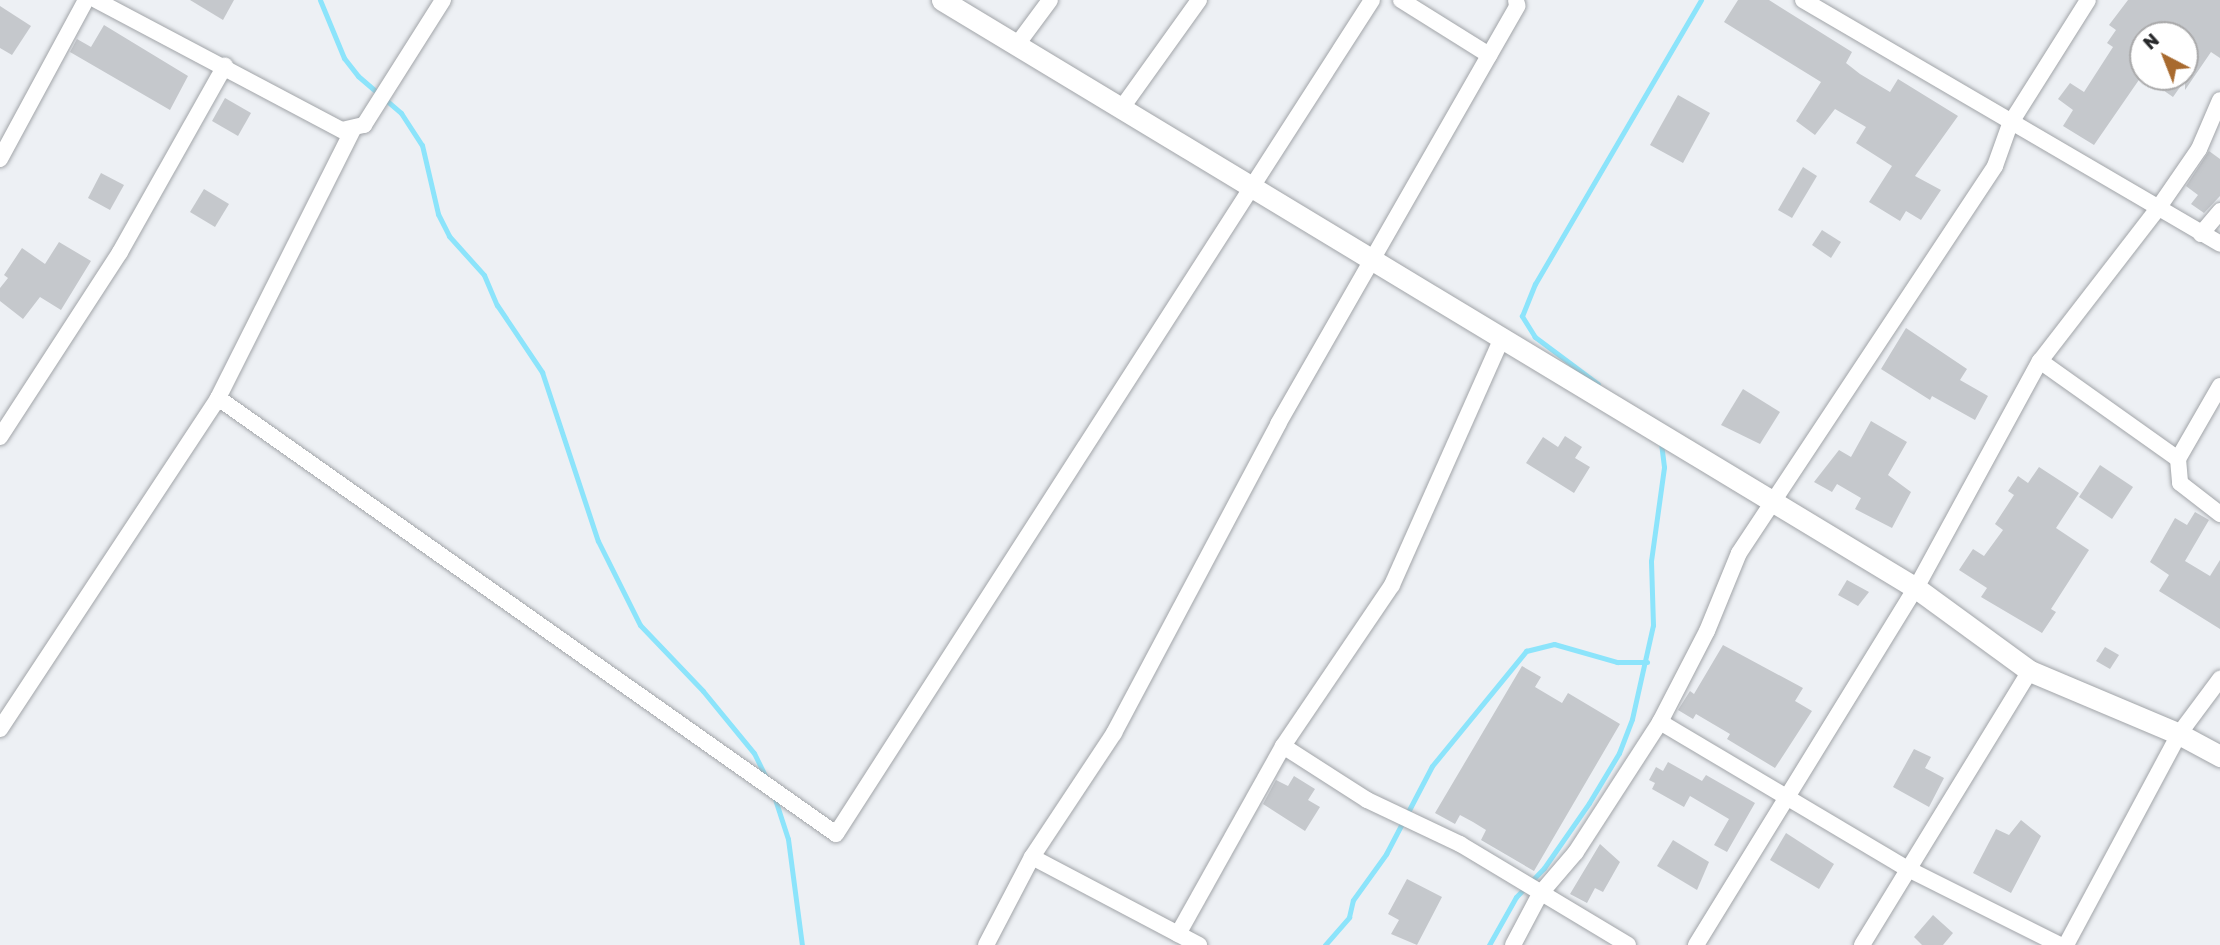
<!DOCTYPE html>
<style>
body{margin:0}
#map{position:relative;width:2220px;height:945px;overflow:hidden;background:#edf0f4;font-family:Rubik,sans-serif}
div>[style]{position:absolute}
.stream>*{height:5px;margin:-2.5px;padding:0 2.5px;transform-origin:2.5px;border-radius:2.5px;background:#8ce4fb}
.building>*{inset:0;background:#c5c8cc}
.roads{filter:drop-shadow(0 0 2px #a2a5a9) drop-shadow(0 0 2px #a2a5a9)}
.street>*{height:16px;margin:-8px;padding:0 8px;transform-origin:8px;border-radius:8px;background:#fff}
.secondary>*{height:21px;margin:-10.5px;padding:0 10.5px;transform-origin:10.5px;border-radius:10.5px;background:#fff}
span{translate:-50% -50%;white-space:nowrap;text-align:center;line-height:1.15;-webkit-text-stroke:5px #fff;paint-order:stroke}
.north{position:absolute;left:2129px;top:21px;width:70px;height:70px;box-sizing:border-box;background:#fff;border:2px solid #a9a9aa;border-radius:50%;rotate:318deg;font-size:19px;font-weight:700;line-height:28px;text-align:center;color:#27282a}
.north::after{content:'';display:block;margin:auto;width:24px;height:32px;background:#a86a2f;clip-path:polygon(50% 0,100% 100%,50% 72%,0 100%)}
</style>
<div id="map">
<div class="stream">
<i style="left:320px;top:0;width:63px;rotate:67.5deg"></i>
<i style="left:344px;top:58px;width:23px;rotate:52deg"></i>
<i style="left:358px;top:76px;width:57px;rotate:40.7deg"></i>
<i style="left:401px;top:113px;width:38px;rotate:57deg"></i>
<i style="left:422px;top:145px;width:71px;rotate:76.9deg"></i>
<i style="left:438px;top:214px;width:25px;rotate:63deg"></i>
<i style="left:449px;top:236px;width:52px;rotate:48.1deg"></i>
<i style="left:484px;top:275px;width:33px;rotate:67deg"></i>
<i style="left:497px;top:305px;width:81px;rotate:56.1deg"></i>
<i style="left:542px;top:372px;width:178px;rotate:71.7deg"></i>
<i style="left:598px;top:541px;width:94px;rotate:63.4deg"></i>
<i style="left:640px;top:625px;width:91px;rotate:46.3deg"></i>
<i style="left:703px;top:691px;width:80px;rotate:50.6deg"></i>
<i style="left:754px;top:753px;width:28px;rotate:64deg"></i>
<i style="left:1598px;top:384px;width:79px;rotate:-143.3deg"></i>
<i style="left:1535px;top:337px;width:25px;rotate:-122deg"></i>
<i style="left:1522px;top:316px;width:35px;rotate:-68deg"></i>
<i style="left:1535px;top:284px;width:329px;rotate:-59.7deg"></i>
<i style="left:774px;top:796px;width:45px;rotate:72deg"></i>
<i style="left:788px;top:839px;width:107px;rotate:82.5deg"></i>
<i style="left:1325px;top:945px;width:37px;rotate:-49deg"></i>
<i style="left:1349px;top:917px;width:17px;rotate:-77deg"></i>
<i style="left:1353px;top:900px;width:57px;rotate:-54.3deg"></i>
<i style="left:1386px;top:854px;width:99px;rotate:-62.4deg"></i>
<i style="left:1432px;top:766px;width:149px;rotate:-50.7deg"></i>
<i style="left:1526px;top:651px;width:29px;rotate:-14deg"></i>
<i style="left:1554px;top:644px;width:66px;rotate:15.9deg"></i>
<i style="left:1617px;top:662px;width:30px"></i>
<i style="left:1489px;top:945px;width:55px;rotate:-60.6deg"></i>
<i style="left:1516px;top:897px;width:40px;rotate:-46deg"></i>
<i style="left:1544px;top:868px;width:79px;rotate:-55.3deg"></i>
<i style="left:1589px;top:803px;width:58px;rotate:-59deg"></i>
<i style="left:1619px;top:753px;width:36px;rotate:-69deg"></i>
<i style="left:1632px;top:719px;width:96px;rotate:-77.4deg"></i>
<i style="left:1653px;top:625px;width:64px;rotate:-91.8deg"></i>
<i style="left:1651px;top:561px;width:95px;rotate:-82.1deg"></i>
<i style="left:1664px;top:467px;width:24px;rotate:-97deg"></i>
</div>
<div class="building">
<i style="clip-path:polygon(190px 0,234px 0,223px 20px)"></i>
<i style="clip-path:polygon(1738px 0,1769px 0,1852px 52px,1846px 63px,1860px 74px,1890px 92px,1898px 79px,1958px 116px,1915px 176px,1941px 190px,1921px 220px,1906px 211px,1900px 221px,1869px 202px,1892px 166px,1856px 143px,1866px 127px,1835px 109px,1815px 135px,1796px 121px,1821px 82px,1724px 22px)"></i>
<i style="clip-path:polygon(2128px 0,2220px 0,2220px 58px,2211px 52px,2185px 90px,2185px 80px,2173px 97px,2144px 77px,2185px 77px,2185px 35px,2143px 35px,2143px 74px,2094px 145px,2063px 126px,2073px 110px,2058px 99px,2070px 83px,2084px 92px,2113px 47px,2107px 43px,2116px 30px,2109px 25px)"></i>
<i style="clip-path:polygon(0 6px,31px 26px,12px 55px,0 48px)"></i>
<i style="clip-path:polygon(104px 25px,188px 76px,170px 110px,70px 52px,77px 39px,91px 47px)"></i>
<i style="clip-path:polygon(1678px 95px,1710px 113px,1683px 163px,1650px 145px)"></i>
<i style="clip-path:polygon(225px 98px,251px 113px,238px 136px,212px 121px)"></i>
<i style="clip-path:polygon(2209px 151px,2220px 159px,2220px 196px,2204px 213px,2191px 204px,2198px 195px,2186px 186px)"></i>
<i style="clip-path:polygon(1803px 167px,1817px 176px,1792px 218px,1778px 210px)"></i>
<i style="clip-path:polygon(101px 173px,124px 185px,110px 210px,88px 198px)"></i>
<i style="clip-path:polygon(204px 189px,229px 204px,215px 227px,190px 212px)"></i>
<i style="clip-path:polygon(1822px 230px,1841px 242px,1831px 258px,1812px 245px)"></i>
<i style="clip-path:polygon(59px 242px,91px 261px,61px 310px,40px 297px,23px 319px,0 301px,0 288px,8px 278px,4px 275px,22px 248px,45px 264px)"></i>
<i style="clip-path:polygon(1906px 328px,1967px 369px,1960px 380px,1988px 396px,1975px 420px,1932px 396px,1930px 400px,1881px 369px)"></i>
<i style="clip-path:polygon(1743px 389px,1780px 412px,1760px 444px,1721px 425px)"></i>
<i style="clip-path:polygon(1871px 421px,1907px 442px,1888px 475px,1911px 492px,1892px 528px,1855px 509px,1861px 498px,1837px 484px,1832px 492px,1814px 482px,1839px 450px,1851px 457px)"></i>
<i style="clip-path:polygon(1565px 436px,1582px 447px,1575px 458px,1590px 467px,1574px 493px,1526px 463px,1543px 437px,1558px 447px)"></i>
<i style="clip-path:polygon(2100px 465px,2133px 487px,2112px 519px,2079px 497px)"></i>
<i style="clip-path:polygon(2039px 467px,2079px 493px,2056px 528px,2089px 550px,2051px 609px,2056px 612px,2042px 633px,1981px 597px,1987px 588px,1959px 570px,1973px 549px,1984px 556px,2003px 530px,1995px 524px,2014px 495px,2008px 491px,2018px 476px,2028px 483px)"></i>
<i style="clip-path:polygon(2195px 512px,2209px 520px,2185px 561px,2210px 576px,2220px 560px,2220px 629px,2159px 591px,2169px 575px,2150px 562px,2175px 518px,2187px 525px)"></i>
<i style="clip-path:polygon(1847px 580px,1869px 592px,1858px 606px,1838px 595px)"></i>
<i style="clip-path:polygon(1723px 645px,1803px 688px,1795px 701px,1812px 711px,1775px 768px,1727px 739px,1730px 734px,1696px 714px,1693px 719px,1678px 710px,1690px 691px,1694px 694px)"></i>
<i style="clip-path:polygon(2105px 647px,2119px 655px,2110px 669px,2096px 661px)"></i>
<i style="clip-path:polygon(1522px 666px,1541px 677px,1535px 687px,1562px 703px,1568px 693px,1620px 724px,1534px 871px,1481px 840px,1486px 830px,1473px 822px,1460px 815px,1455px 824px,1435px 813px)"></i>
<i style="clip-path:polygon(1914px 749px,1931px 757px,1925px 768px,1944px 778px,1929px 807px,1893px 787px)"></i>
<i style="clip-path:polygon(1668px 762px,1702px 781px,1706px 775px,1755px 803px,1727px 852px,1714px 845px,1729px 819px,1690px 796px,1684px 807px,1652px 789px,1655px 783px,1649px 780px,1656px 767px,1663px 771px)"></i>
<i style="clip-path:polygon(1294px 776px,1315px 789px,1308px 800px,1320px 807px,1305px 831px,1263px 804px,1276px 780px,1288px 786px)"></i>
<i style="clip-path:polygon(2021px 820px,2041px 836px,2011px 893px,1973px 873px,1996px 829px,2009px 835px)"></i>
<i style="clip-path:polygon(1786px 833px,1834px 864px,1819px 889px,1770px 860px)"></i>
<i style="clip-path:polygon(1673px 840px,1709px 862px,1697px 890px,1657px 866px)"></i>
<i style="clip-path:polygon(1600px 844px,1620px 862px,1603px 892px,1595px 888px,1587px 903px,1570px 894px)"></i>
<i style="clip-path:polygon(1407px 879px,1442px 897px,1417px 945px,1391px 934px,1399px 920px,1388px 914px)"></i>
<i style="clip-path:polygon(1933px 915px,1953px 933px,1943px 945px,1922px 945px,1914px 937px)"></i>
</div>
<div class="roads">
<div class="street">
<i style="left:96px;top:0;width:278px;rotate:27.9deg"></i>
<i style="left:342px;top:130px;width:23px;rotate:-13deg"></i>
<i style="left:364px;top:125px;width:148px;rotate:-57.7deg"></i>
<i style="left:1401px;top:0;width:104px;rotate:32deg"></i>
<i style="left:1803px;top:0;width:483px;rotate:30.3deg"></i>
<i style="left:1016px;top:46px;width:57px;rotate:-53.5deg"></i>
<i style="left:1121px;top:109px;width:134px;rotate:-54.4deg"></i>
<i style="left:0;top:159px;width:181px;rotate:-61.6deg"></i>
<i style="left:2201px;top:234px;width:30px;rotate:-50deg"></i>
<i style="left:2040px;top:361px;width:195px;rotate:-52.3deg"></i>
<i style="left:2159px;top:207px;width:70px;rotate:-55.4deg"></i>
<i style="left:2199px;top:149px;width:53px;rotate:-66.8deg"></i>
<i style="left:2220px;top:386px;width:84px;rotate:119.9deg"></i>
<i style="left:2178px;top:459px;width:24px;rotate:85deg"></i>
<i style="left:2180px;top:483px;width:51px;rotate:37.8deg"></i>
<i style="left:218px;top:398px;width:756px;rotate:35.2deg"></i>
<i style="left:836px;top:834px;width:991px;rotate:-57.27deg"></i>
<i style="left:0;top:437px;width:221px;rotate:-57deg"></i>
<i style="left:120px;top:252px;width:214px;rotate:-60.6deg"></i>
<i style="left:1660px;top:722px;width:288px;rotate:30.7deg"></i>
<i style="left:1908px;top:869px;width:170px;rotate:26.6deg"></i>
<i style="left:0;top:729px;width:396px;rotate:-56.6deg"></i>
<i style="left:218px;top:398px;width:301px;rotate:-63.3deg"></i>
<i style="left:1283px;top:746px;width:100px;rotate:32.7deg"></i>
<i style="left:1367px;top:800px;width:103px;rotate:25.3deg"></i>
<i style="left:1460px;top:844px;width:196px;rotate:31deg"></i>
<i style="left:1032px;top:857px;width:189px;rotate:27.8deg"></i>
<i style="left:1178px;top:934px;width:215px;rotate:-60.8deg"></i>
<i style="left:1283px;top:746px;width:194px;rotate:-55.9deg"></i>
<i style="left:1392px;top:585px;width:270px;rotate:-66deg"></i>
<i style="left:986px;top:945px;width:99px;rotate:-62.4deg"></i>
<i style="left:1032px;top:857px;width:149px;rotate:-56.5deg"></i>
<i style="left:1114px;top:733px;width:350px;rotate:-62deg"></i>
<i style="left:1278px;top:424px;width:482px;rotate:-60.2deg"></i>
<i style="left:1517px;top:6px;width:6px;rotate:-99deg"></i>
<i style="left:1513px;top:945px;width:58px;rotate:-62.1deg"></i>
<i style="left:1540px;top:894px;width:55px;rotate:-49.4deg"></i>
<i style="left:1576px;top:852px;width:155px;rotate:-57.1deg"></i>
<i style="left:1660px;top:722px;width:102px;rotate:-62.7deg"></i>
<i style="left:1707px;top:631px;width:84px;rotate:-67.7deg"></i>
<i style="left:1739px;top:553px;width:464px;rotate:-56.5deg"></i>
<i style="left:1995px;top:166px;width:45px;rotate:-70.3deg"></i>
<i style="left:2010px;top:124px;width:146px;rotate:-57.8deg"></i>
<i style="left:1696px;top:945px;width:419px;rotate:-58.4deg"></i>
<i style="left:1916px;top:588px;width:259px;rotate:-61.4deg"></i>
<i style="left:2040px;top:361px;width:169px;rotate:35.4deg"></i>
<i style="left:1862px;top:945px;width:321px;rotate:-58.5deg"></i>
<i style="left:2066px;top:945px;width:239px;rotate:-61.8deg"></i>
<i style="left:2179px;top:734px;width:69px;rotate:-53.3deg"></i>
</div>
<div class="secondary">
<i style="left:942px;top:0;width:1138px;rotate:31.12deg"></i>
<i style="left:1916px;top:588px;width:141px;rotate:36.1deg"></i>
<i style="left:2030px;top:671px;width:162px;rotate:22.9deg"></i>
<i style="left:2179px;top:734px;width:47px;rotate:28.2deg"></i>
</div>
</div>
<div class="north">N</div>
</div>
